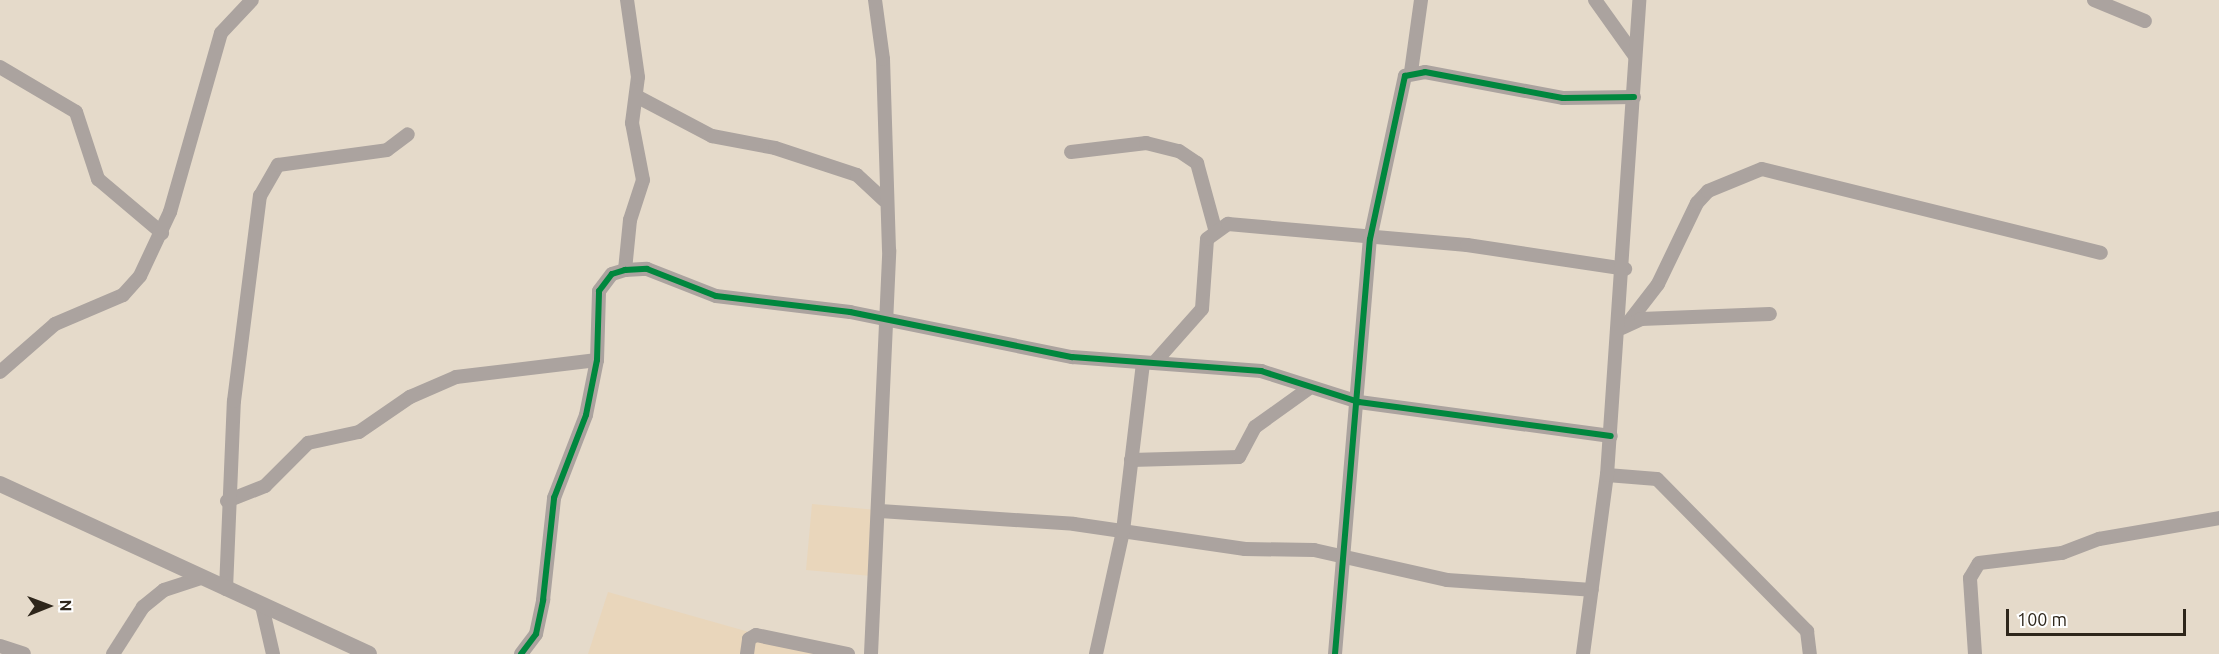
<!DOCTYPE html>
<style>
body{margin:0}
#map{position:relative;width:2219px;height:654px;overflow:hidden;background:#e5daca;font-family:Ubuntu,sans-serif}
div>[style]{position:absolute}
.built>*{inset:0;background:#e9d6bb}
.minor>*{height:14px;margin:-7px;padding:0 7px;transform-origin:7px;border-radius:7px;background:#aba39f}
.tertiary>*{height:16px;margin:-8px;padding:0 8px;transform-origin:8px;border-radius:8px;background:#aba39f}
.cycleway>*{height:6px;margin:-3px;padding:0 3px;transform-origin:3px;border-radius:3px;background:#00873e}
span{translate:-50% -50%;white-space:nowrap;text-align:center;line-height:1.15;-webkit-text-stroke:4.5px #fff;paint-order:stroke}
.north{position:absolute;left:18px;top:576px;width:60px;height:60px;-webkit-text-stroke:4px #fff;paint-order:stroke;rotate:89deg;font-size:16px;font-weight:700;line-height:24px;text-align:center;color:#2e261b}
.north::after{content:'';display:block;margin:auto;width:21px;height:27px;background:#2e261b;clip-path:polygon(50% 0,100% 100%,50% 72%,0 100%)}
.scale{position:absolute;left:2006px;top:609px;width:180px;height:27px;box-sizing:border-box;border:3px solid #2e261b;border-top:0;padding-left:8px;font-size:18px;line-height:21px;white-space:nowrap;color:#2e261b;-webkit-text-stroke:4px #fff;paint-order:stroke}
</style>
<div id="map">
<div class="built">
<i style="clip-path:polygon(812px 504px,877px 510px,871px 576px,806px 570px)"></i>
<i style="clip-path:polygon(608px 592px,826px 654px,588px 654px)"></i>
</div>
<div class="minor">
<i style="left:1595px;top:0;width:69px;rotate:54.5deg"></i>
<i style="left:2094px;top:0;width:55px;rotate:22.4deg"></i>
<i style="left:0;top:67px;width:88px;rotate:30.6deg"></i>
<i style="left:76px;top:112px;width:71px;rotate:71.8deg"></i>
<i style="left:98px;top:179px;width:84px;rotate:40.2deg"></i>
<i style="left:1411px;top:72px;width:73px;rotate:-82.1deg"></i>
<i style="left:636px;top:96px;width:86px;rotate:27.8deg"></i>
<i style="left:712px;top:136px;width:64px;rotate:10.8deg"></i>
<i style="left:775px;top:148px;width:86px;rotate:18.2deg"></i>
<i style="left:857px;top:175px;width:37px;rotate:43deg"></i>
<i style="left:1071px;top:152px;width:76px;rotate:-6.8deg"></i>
<i style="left:1146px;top:143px;width:34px;rotate:14deg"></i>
<i style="left:1179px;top:151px;width:22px;rotate:34deg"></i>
<i style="left:1197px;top:163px;width:68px;rotate:74.7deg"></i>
<i style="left:625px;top:270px;width:50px;rotate:-84.3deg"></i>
<i style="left:630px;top:220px;width:42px;rotate:-72deg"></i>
<i style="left:643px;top:180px;width:58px;rotate:-100.9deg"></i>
<i style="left:632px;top:123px;width:46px;rotate:-82.6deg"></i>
<i style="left:638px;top:77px;width:78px;rotate:-98.1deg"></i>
<i style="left:1628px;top:323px;width:49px;rotate:-52.4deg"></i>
<i style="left:1658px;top:284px;width:90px;rotate:-64.3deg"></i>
<i style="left:1697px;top:203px;width:16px;rotate:-47deg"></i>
<i style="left:1708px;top:191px;width:58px;rotate:-22.2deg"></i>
<i style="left:1762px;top:169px;width:349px;rotate:13.9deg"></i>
<i style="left:1622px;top:328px;width:21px;rotate:-25deg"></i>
<i style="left:1641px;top:319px;width:129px;rotate:-2.2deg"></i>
<i style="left:1154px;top:363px;width:72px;rotate:-48.4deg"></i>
<i style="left:1202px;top:309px;width:70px;rotate:-85.9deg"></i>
<i style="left:1207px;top:239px;width:26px;rotate:-36deg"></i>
<i style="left:1228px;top:224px;width:240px;rotate:5deg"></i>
<i style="left:1467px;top:245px;width:160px;rotate:8.6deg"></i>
<i style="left:0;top:372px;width:73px;rotate:-41.1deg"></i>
<i style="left:55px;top:324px;width:74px;rotate:-23.1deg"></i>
<i style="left:123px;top:295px;width:25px;rotate:-48deg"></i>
<i style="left:140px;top:276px;width:71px;rotate:-64.9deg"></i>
<i style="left:170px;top:212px;width:186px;rotate:-74.1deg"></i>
<i style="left:221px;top:33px;width:45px;rotate:-46.8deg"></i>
<i style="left:1131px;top:460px;width:108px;rotate:-1.6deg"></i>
<i style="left:1239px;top:457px;width:34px;rotate:-62deg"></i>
<i style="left:1255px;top:427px;width:65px;rotate:-35.6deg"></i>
<i style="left:1607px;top:475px;width:50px;rotate:4.6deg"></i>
<i style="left:1657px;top:479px;width:214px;rotate:45.4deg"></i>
<i style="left:1807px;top:631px;width:23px;rotate:83deg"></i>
<i style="left:227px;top:501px;width:41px;rotate:-21.5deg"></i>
<i style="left:265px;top:486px;width:61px;rotate:-45deg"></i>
<i style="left:308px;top:443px;width:52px;rotate:-12.2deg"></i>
<i style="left:359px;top:432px;width:62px;rotate:-34.5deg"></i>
<i style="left:410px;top:397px;width:50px;rotate:-23.5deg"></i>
<i style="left:456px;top:377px;width:142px;rotate:-6.9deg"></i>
<i style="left:880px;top:511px;width:194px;rotate:3.8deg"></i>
<i style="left:1074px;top:524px;width:173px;rotate:8.3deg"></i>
<i style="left:1245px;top:549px;width:69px;rotate:0.8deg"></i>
<i style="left:1314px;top:550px;width:136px;rotate:12.7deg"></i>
<i style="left:1447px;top:580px;width:145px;rotate:3.9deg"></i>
<i style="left:226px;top:589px;width:188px;rotate:-87.6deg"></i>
<i style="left:234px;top:401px;width:207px;rotate:-82.8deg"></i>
<i style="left:260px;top:196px;width:36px;rotate:-60deg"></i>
<i style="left:278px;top:165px;width:110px;rotate:-7.8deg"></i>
<i style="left:387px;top:150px;width:26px;rotate:-37deg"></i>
<i style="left:262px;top:606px;width:49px;rotate:77.1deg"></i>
<i style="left:0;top:646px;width:25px;rotate:18deg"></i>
<i style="left:113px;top:654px;width:56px;rotate:-57.4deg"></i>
<i style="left:143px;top:607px;width:27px;rotate:-39deg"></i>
<i style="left:164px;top:590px;width:40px;rotate:-18deg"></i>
<i style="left:521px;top:654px;width:25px;rotate:-53deg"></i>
<i style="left:536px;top:634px;width:35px;rotate:-78deg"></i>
<i style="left:543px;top:600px;width:103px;rotate:-83.8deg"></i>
<i style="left:554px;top:498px;width:89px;rotate:-68.9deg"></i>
<i style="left:586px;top:415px;width:56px;rotate:-78.7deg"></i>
<i style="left:597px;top:360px;width:69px;rotate:-88.3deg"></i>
<i style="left:599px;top:291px;width:21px;rotate:-53deg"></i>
<i style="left:612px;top:274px;width:14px;rotate:-17deg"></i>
<i style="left:625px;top:270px;width:22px;rotate:-3deg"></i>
<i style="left:647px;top:269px;width:74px;rotate:21.4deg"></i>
<i style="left:716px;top:296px;width:135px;rotate:6.8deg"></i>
<i style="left:850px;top:312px;width:227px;rotate:11.5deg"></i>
<i style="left:1072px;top:357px;width:190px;rotate:4.2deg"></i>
<i style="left:1261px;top:371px;width:103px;rotate:17.6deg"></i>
<i style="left:1359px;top:402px;width:254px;rotate:7.7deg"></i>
<i style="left:747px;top:654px;width:15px;rotate:-82deg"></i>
<i style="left:749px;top:639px;width:8px;rotate:-30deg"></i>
<i style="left:756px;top:635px;width:94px;rotate:11.7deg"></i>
<i style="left:871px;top:654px;width:404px;rotate:-87.4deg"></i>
<i style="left:889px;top:250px;width:191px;rotate:-91.8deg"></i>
<i style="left:883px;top:59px;width:60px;rotate:-97.7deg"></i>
<i style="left:1096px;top:654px;width:126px;rotate:-77.6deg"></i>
<i style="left:1123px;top:531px;width:168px;rotate:-83.2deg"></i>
<i style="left:1335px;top:654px;width:416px;rotate:-85.2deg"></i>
<i style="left:1370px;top:239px;width:167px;rotate:-77.9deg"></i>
<i style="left:1405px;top:76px;width:20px;rotate:-11deg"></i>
<i style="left:1425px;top:72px;width:140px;rotate:10.7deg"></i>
<i style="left:1563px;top:98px;width:71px;rotate:-0.8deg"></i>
<i style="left:1583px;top:654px;width:181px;rotate:-82.4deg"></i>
<i style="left:1607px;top:475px;width:476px;rotate:-86.1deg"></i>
<i style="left:1975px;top:654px;width:76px;rotate:-93.8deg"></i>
<i style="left:1970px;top:578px;width:17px;rotate:-59deg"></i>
<i style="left:1979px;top:563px;width:84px;rotate:-6.9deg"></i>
<i style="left:2062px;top:553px;width:40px;rotate:-21deg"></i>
<i style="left:2099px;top:539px;width:122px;rotate:-9.9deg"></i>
</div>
<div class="tertiary">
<i style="left:0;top:484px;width:406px;rotate:24.7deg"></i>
</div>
<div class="cycleway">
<i style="left:521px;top:654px;width:25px;rotate:-53deg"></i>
<i style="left:536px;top:634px;width:35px;rotate:-78deg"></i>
<i style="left:543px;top:600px;width:103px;rotate:-83.8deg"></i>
<i style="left:554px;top:498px;width:89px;rotate:-68.9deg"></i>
<i style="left:586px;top:415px;width:56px;rotate:-78.7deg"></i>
<i style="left:597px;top:360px;width:69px;rotate:-88.3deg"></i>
<i style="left:599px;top:291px;width:21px;rotate:-53deg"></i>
<i style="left:612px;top:274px;width:14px;rotate:-17deg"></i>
<i style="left:625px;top:270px;width:22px;rotate:-3deg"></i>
<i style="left:647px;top:269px;width:74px;rotate:21.4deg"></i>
<i style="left:716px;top:296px;width:135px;rotate:6.8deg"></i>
<i style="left:850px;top:312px;width:227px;rotate:11.5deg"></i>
<i style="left:1072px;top:357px;width:190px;rotate:4.2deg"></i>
<i style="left:1261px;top:371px;width:103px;rotate:17.6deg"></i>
<i style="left:1359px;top:402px;width:254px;rotate:7.7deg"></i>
<i style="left:1335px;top:654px;width:416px;rotate:-85.2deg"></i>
<i style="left:1370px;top:239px;width:167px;rotate:-77.9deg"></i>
<i style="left:1405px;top:76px;width:20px;rotate:-11deg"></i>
<i style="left:1425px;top:72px;width:140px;rotate:10.7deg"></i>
<i style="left:1563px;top:98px;width:71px;rotate:-0.8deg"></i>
</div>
<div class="north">N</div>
<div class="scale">100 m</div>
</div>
